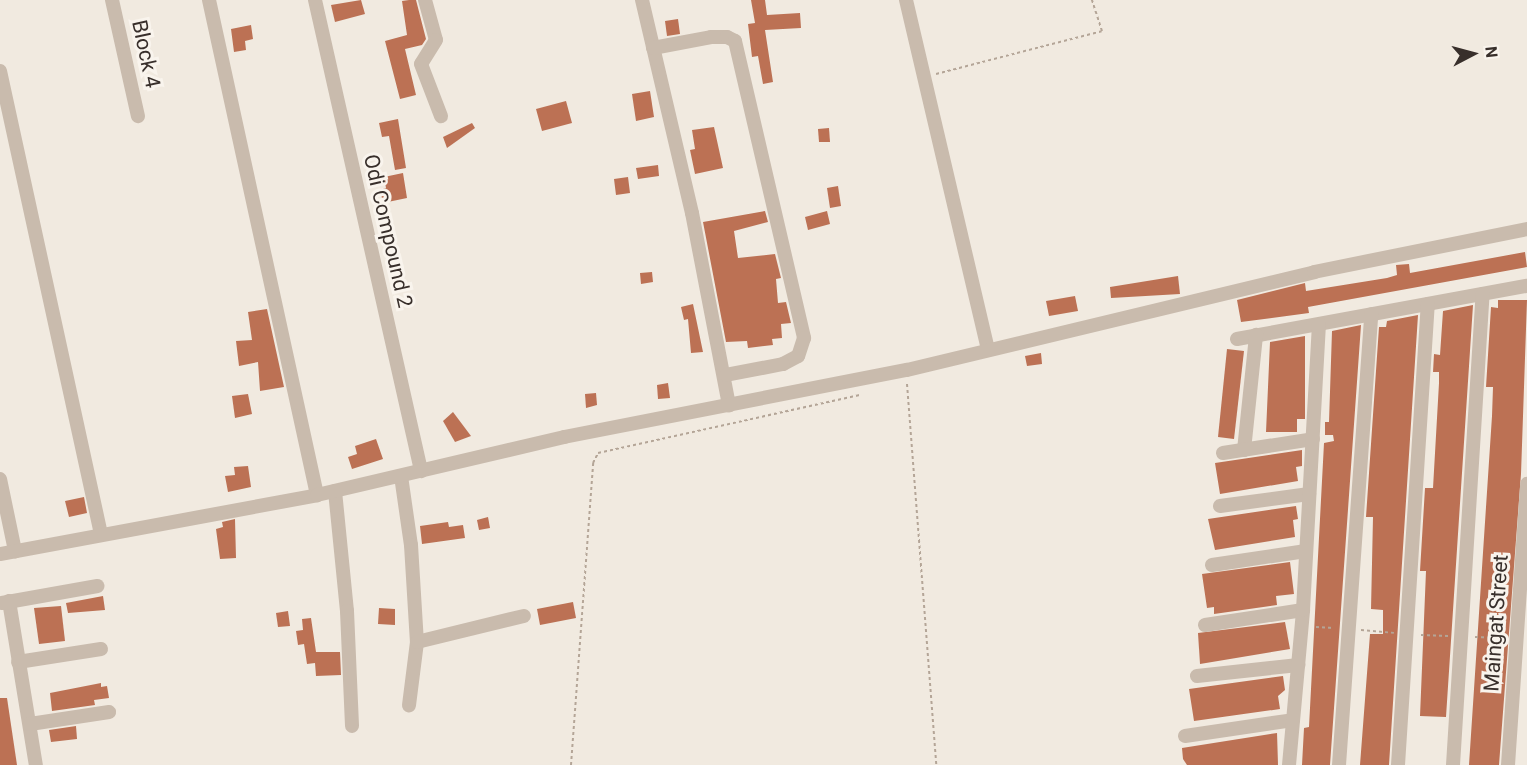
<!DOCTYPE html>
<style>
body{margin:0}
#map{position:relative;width:1527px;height:765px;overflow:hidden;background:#f1eae0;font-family:Roboto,sans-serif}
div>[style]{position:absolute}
.building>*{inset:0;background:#bc7154}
.path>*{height:2px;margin-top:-1px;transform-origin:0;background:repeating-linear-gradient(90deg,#b4a597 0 3px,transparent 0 6px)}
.street>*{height:14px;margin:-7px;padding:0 7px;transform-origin:7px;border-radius:7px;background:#c9bbad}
span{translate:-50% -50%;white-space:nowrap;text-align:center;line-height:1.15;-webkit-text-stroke:6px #f9f4ed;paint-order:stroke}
.street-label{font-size:21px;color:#382f2b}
.north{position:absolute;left:1443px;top:24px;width:60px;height:60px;-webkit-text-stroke:4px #f9f4ed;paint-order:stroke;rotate:84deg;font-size:16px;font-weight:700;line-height:24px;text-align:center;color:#382f2b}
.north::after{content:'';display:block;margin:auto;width:21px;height:27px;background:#382f2b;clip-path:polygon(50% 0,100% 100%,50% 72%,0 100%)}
</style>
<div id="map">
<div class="building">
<i style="clip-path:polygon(361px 0,365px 14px,335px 22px,331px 5px)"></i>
<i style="clip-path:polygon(409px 0,416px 0,426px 39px,422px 45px,405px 49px,416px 95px,400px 99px,385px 41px,407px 35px,402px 1px)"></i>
<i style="clip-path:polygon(751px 0,765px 0,767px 15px,800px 13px,801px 28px,765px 30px,773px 82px,763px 84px,758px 56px,752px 57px,748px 24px,755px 23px)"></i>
<i style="clip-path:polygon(678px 19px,680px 34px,667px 36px,665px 21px)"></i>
<i style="clip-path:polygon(251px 25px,253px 39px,245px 41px,246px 50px,234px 52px,231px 29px)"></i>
<i style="clip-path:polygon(650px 91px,654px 117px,636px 121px,632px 94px)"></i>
<i style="clip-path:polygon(566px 101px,572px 123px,542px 131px,536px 109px)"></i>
<i style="clip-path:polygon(398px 119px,406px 168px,395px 170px,389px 136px,382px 137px,379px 123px)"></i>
<i style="clip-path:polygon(472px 123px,475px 128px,447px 148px,443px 137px)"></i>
<i style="clip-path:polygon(714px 127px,723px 168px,695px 174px,690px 150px,695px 149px,692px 130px)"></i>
<i style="clip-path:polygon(829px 128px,830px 142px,819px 142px,818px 129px)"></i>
<i style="clip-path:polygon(658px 165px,659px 176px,638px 179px,636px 168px)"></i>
<i style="clip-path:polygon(403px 173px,407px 198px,383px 203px,380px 189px,386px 188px,384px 177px)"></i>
<i style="clip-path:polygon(628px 177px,630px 193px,616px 195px,614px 179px)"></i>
<i style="clip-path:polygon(838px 186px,841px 206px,830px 208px,827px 188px)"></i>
<i style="clip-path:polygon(765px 211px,768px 222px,734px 231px,738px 258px,775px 254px,781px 278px,776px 279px,778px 303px,786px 302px,791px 323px,781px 324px,782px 338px,772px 339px,773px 345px,748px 348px,747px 341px,726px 342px,703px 222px)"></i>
<i style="clip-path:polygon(827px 211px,830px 224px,808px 230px,805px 217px)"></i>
<i style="clip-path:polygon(1525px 252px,1527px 267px,1308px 307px,1309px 313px,1241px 322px,1237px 300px,1305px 283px,1306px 291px,1387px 278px,1397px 275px,1396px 265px,1409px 264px,1410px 273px)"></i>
<i style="clip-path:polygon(652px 272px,653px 282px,641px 284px,640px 273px)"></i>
<i style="clip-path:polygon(1178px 276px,1180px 294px,1111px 298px,1110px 287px)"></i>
<i style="clip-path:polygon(1075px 296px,1078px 311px,1049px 316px,1046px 301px)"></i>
<i style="clip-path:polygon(1498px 300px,1527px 300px,1521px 474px,1499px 765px,1469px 765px,1492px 416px,1493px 387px,1486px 387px,1491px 307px,1498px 308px)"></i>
<i style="clip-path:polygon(693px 304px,703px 352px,691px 353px,688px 319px,684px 320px,681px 307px)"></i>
<i style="clip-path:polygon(1473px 305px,1446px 717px,1420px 716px,1426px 571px,1420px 571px,1425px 488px,1433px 488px,1439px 383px,1439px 372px,1433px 372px,1434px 354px,1440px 355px,1443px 311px)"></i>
<i style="clip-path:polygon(267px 309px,284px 387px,260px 391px,258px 362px,239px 366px,236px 341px,252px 340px,248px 312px)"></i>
<i style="clip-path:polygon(1418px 315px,1389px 765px,1360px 765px,1370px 634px,1383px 634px,1383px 610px,1371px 609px,1373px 517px,1366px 517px,1379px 327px,1386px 327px,1387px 321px)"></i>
<i style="clip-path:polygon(1361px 325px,1330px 765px,1302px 765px,1304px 728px,1309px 727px,1324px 443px,1334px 441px,1333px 435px,1325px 435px,1325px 422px,1329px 422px,1332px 331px)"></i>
<i style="clip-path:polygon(1305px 336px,1305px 419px,1297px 419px,1297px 432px,1266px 432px,1270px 342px)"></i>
<i style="clip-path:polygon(1227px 349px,1244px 351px,1234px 439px,1218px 437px)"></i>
<i style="clip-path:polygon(1041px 353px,1042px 364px,1027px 366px,1025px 356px)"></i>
<i style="clip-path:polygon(668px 383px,670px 398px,658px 399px,657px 385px)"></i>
<i style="clip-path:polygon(596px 393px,597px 405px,586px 408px,585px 394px)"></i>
<i style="clip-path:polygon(248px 394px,252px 414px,235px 418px,232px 396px)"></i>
<i style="clip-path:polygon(453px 412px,471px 436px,455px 442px,443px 421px)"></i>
<i style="clip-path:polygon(376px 439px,383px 459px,352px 469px,348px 457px,357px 454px,355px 446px)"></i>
<i style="clip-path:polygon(1302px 450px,1302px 466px,1296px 467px,1298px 481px,1220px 494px,1215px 463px)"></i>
<i style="clip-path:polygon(248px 466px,251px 487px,228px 492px,225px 476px,235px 475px,234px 467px)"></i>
<i style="clip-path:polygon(84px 497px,87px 513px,69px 517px,65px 501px)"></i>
<i style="clip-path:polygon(1296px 506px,1298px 519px,1293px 520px,1295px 537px,1215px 550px,1208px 519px)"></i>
<i style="clip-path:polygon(488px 517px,490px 528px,479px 530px,477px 520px)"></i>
<i style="clip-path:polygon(235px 519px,236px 558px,220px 559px,216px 529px,223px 527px,222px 522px)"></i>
<i style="clip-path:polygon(448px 522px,449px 527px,463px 525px,465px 538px,422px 544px,420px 526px)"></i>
<i style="clip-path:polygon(1290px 562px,1294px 594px,1276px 596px,1277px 605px,1214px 614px,1214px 607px,1207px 608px,1202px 574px)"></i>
<i style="clip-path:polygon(103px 596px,105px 610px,68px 613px,66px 603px)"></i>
<i style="clip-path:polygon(573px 602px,576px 618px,540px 625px,537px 609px)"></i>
<i style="clip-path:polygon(61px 606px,65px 641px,39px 644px,34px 608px)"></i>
<i style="clip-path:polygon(379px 608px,395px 609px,395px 625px,378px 624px)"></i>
<i style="clip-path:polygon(288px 611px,290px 626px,278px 627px,276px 613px)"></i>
<i style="clip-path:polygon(311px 618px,316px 652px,340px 652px,341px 675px,316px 676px,315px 663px,307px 664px,304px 644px,298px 645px,296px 631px,303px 630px,302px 619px)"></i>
<i style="clip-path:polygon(1285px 622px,1290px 649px,1200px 664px,1198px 633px)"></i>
<i style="clip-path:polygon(1283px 676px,1285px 690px,1278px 696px,1280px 709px,1194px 721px,1189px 689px)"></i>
<i style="clip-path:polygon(101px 683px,101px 687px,107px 686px,109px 698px,94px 700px,95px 705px,52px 711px,50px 693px)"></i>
<i style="clip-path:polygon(0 698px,7px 698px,17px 765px,0 765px)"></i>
<i style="clip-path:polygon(76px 726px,77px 739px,51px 742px,49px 730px)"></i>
<i style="clip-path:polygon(1277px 733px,1278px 765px,1187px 765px,1183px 759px,1182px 748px)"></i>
</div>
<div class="path">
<i style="left:936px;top:74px;width:171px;rotate:-14.5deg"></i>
<i style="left:1102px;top:31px;width:33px;rotate:-108deg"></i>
<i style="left:907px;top:384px;width:382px;rotate:85.6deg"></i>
<i style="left:1316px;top:627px;width:18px;rotate:3deg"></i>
<i style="left:1361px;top:630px;width:33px;rotate:5deg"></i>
<i style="left:1421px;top:635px;width:27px;rotate:2deg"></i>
<i style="left:1475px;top:637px;width:27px;rotate:2deg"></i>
<i style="left:571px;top:765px;width:303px;rotate:-85.8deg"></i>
<i style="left:593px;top:463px;width:11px;rotate:-63deg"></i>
<i style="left:598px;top:453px;width:268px;rotate:-12.5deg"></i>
</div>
<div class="street">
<i style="left:112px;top:0;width:119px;rotate:77.4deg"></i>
<i style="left:209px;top:0;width:507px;rotate:77.69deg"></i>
<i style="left:315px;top:0;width:483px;rotate:77.3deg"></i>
<i style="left:425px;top:0;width:41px;rotate:74.6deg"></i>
<i style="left:436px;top:40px;width:28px;rotate:122deg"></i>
<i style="left:421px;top:64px;width:56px;rotate:69deg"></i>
<i style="left:642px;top:0;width:219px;rotate:76.8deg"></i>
<i style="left:692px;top:213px;width:196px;rotate:79.1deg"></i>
<i style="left:906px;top:0;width:359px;rotate:76.8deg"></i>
<i style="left:653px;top:48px;width:59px;rotate:-10.7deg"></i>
<i style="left:711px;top:37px;width:16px"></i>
<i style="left:727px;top:37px;width:9px;rotate:27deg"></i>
<i style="left:735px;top:41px;width:305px;rotate:76.9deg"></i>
<i style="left:804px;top:338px;width:19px;rotate:108deg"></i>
<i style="left:798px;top:356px;width:17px;rotate:152deg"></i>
<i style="left:783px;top:364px;width:58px;rotate:169.1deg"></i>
<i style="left:0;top:71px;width:474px;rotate:77.7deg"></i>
<i style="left:1237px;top:339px;width:295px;rotate:-10.4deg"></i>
<i style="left:1244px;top:450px;width:116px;rotate:-84deg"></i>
<i style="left:1223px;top:453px;width:91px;rotate:-8.8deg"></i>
<i style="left:401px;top:476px;width:70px;rotate:81.8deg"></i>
<i style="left:411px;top:545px;width:97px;rotate:86.5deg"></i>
<i style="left:417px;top:642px;width:64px;rotate:97.2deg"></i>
<i style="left:0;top:479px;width:74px;rotate:78.2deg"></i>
<i style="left:335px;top:491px;width:121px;rotate:84.3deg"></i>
<i style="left:347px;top:611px;width:115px;rotate:87.5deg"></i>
<i style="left:1220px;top:506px;width:90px;rotate:-7.7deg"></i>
<i style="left:0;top:554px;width:322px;rotate:-10.5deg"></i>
<i style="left:317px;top:495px;width:254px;rotate:-13.2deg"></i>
<i style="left:564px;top:437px;width:349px;rotate:-11.1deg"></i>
<i style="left:907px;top:370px;width:419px;rotate:-13.5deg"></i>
<i style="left:1314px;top:272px;width:217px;rotate:-11.4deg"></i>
<i style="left:1212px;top:565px;width:95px;rotate:-8.5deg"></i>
<i style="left:9px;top:601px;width:166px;rotate:80.7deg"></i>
<i style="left:2px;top:603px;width:97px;rotate:-10.1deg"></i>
<i style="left:1205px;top:625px;width:99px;rotate:-8.7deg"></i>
<i style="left:417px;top:642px;width:110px;rotate:-13.7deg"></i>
<i style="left:18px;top:662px;width:84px;rotate:-8.9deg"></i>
<i style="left:1197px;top:676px;width:102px;rotate:-6.2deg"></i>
<i style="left:30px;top:724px;width:80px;rotate:-8.6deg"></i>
<i style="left:1185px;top:736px;width:109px;rotate:-8.4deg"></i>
<i style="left:1289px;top:765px;width:156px;rotate:-84.8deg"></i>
<i style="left:1303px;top:610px;width:286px;rotate:-86.8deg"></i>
<i style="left:1339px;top:765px;width:452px;rotate:-85.9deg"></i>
<i style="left:1398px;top:765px;width:462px;rotate:-86.3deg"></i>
<i style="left:1453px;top:765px;width:472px;rotate:-86.4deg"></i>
<i style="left:1508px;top:765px;width:282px;rotate:-86.1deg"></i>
</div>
<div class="street-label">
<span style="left:146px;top:54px;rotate:78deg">Block 4</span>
<span style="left:388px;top:231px;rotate:77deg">Odi Compound 2</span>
<span style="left:1496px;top:623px;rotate:-86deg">Maingat Street</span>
</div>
<div class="north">N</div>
</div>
